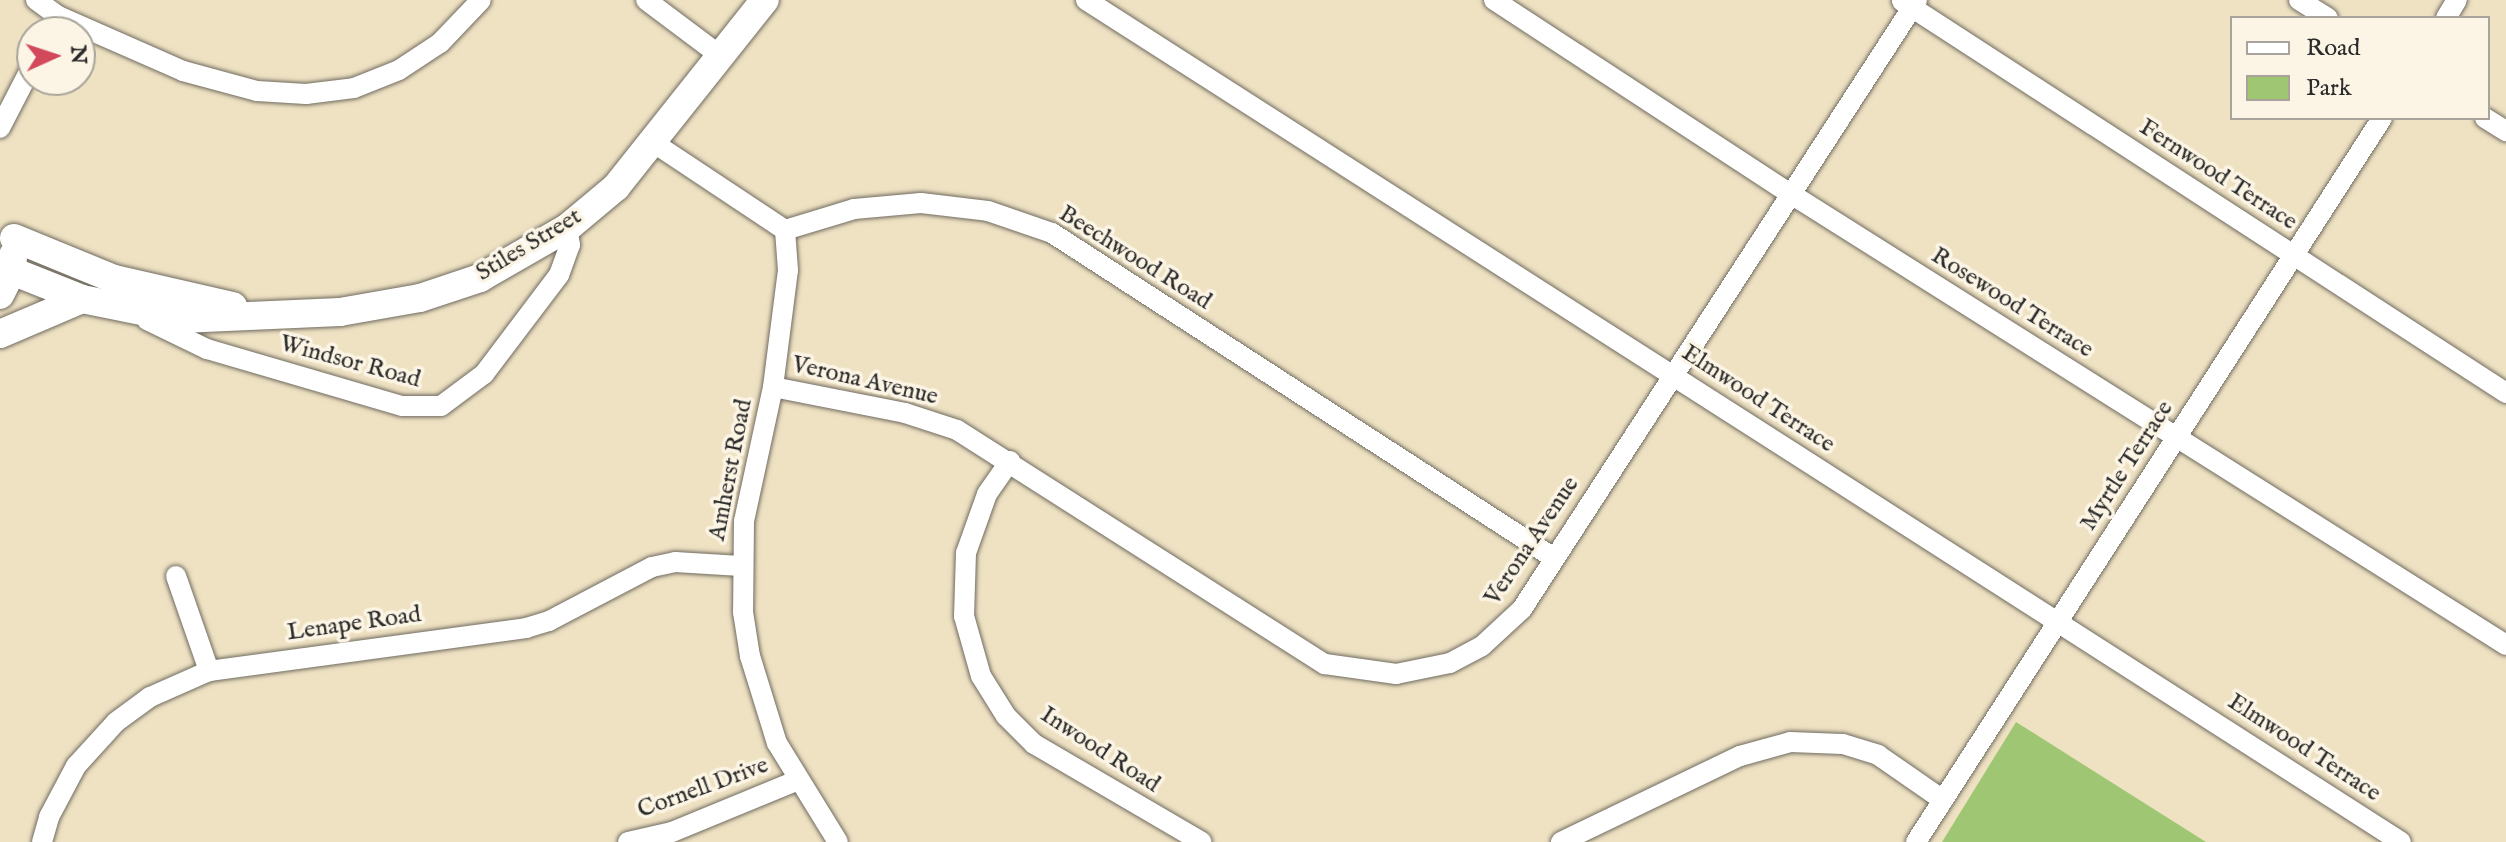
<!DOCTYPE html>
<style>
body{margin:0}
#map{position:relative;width:2506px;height:842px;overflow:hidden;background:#efe2c3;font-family:"IM FELL English",serif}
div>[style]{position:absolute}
.green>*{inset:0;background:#9fc773}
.roads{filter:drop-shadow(0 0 2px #706b60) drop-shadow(0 0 2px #706b60)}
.minor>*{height:20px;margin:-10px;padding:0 10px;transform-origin:10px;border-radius:10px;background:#fff}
.secondary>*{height:28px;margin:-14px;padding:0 14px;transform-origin:14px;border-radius:14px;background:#fff}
span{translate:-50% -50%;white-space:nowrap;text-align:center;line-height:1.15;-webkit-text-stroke:7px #fcf5e5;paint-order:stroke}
.street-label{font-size:24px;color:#2b2b2b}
.legend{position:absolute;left:2230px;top:16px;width:260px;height:104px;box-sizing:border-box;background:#fcf5e5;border:2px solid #a8a49b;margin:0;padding:10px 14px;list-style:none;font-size:24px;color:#2b2b2b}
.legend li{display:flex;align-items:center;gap:16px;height:40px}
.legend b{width:40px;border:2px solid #a8a49b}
.north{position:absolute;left:16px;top:16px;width:80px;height:80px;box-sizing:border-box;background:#fcf5e5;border:2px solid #a8a49b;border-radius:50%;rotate:87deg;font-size:22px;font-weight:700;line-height:32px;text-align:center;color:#2b2b2b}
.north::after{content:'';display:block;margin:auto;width:28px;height:36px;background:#d1495b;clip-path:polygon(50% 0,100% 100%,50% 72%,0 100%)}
</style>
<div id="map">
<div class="green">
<i style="clip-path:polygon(2016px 722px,2206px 842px,1942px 842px)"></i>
</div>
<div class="roads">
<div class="minor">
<i style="left:36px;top:0;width:27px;rotate:36deg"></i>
<i style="left:58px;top:16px;width:137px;rotate:23.7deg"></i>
<i style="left:183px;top:71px;width:77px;rotate:15.1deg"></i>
<i style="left:257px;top:91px;width:49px;rotate:3.5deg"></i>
<i style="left:306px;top:94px;width:48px;rotate:-7.1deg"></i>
<i style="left:354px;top:88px;width:48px;rotate:-21.8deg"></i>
<i style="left:399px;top:70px;width:49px;rotate:-33.4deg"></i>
<i style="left:440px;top:43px;width:59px;rotate:-46.4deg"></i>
<i style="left:646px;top:0;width:95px;rotate:36.9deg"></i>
<i style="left:1086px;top:0;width:1561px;rotate:32.63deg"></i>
<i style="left:1494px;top:0;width:355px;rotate:33.2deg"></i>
<i style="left:1791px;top:194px;width:845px;rotate:32.24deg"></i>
<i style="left:2299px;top:0;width:34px;rotate:32deg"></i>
<i style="left:1902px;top:1px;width:720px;rotate:32.98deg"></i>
<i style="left:2446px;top:18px;width:21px;rotate:-59deg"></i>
<i style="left:2485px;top:118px;width:25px;rotate:32deg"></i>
<i style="left:0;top:128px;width:70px;rotate:-62.7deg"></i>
<i style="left:654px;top:143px;width:157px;rotate:33.6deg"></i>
<i style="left:785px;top:230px;width:72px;rotate:-16.9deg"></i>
<i style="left:854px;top:209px;width:67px;rotate:-5.1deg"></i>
<i style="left:921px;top:203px;width:67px;rotate:6.8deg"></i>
<i style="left:988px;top:211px;width:68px;rotate:19deg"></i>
<i style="left:1052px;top:233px;width:598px;rotate:32.92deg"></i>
<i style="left:785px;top:230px;width:40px;rotate:85.7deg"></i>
<i style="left:788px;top:270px;width:118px;rotate:97.3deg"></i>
<i style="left:773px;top:387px;width:137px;rotate:102.2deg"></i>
<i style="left:744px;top:521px;width:91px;rotate:90.6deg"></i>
<i style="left:743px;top:612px;width:45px;rotate:81deg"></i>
<i style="left:750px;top:656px;width:91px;rotate:72.8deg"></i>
<i style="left:777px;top:743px;width:116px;rotate:58.4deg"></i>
<i style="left:147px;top:320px;width:67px;rotate:25.8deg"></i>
<i style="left:207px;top:349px;width:203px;rotate:16.3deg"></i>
<i style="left:402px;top:406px;width:39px"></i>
<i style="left:441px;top:406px;width:54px;rotate:-36.7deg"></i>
<i style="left:484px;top:374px;width:124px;rotate:-52.9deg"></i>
<i style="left:559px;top:275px;width:32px;rotate:-70deg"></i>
<i style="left:570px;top:245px;width:17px;rotate:-100deg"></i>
<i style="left:773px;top:387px;width:135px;rotate:11.1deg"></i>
<i style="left:905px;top:413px;width:55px;rotate:18.1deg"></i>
<i style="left:957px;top:430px;width:436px;rotate:32.5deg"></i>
<i style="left:1325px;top:664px;width:72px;rotate:8deg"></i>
<i style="left:1396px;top:674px;width:55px;rotate:-11.5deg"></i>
<i style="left:1450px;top:663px;width:36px;rotate:-28deg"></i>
<i style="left:1482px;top:646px;width:54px;rotate:-42.8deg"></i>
<i style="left:1522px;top:609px;width:726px;rotate:-57.03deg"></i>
<i style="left:1010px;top:461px;width:40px;rotate:124.9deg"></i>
<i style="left:987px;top:494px;width:63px;rotate:109.6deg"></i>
<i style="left:966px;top:553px;width:63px;rotate:91.8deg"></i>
<i style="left:964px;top:616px;width:62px;rotate:74.2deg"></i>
<i style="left:981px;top:676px;width:47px;rotate:58deg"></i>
<i style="left:1006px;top:716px;width:40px;rotate:45deg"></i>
<i style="left:1034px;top:744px;width:194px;rotate:30.3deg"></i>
<i style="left:176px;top:576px;width:101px;rotate:70.8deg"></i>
<i style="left:42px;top:842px;width:26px;rotate:-74deg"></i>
<i style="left:49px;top:817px;width:58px;rotate:-62.1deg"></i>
<i style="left:76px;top:766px;width:59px;rotate:-47.7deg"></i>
<i style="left:116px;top:722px;width:42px;rotate:-36.3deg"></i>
<i style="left:150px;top:697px;width:64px;rotate:-23.8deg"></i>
<i style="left:209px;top:671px;width:320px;rotate:-7.7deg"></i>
<i style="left:526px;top:628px;width:24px;rotate:-17deg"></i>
<i style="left:549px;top:621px;width:116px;rotate:-27.7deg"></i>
<i style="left:652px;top:567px;width:24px;rotate:-12deg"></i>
<i style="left:675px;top:562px;width:66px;rotate:3.5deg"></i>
<i style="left:628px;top:842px;width:45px;rotate:-12.8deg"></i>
<i style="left:672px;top:832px;width:134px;rotate:-22.4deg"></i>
<i style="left:1561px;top:842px;width:199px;rotate:-25.7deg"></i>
<i style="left:1740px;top:756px;width:52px;rotate:-15.6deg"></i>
<i style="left:1790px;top:742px;width:53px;rotate:2.2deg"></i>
<i style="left:1843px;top:744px;width:37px;rotate:17deg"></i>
<i style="left:1878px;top:755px;width:79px;rotate:34.7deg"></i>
<i style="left:1916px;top:842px;width:861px;rotate:-57.23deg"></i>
</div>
<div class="secondary">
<i style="left:14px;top:238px;width:108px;rotate:22.3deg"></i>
<i style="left:114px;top:279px;width:122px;rotate:12.8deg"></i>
<i style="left:12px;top:271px;width:75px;rotate:21.8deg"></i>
<i style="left:82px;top:299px;width:101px;rotate:11.4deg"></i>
<i style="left:181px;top:319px;width:159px;rotate:-2.5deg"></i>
<i style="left:340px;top:312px;width:81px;rotate:-9.9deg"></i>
<i style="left:420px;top:298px;width:63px;rotate:-18.4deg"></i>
<i style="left:480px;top:278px;width:100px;rotate:-29.9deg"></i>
<i style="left:567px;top:228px;width:64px;rotate:-39.9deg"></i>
<i style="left:616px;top:187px;width:239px;rotate:-51.5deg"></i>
<i style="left:0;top:295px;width:27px;rotate:-63deg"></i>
<i style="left:12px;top:271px;width:16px;rotate:-86deg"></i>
<i style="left:0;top:334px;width:89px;rotate:-23.1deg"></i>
</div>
</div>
<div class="street-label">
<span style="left:2218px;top:175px;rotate:33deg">Fernwood Terrace</span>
<span style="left:529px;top:245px;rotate:-31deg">Stiles Street</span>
<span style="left:1135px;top:258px;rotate:32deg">Beechwood Road</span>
<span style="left:2012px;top:303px;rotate:32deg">Rosewood Terrace</span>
<span style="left:350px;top:362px;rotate:15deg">Windsor Road</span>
<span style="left:865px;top:381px;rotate:13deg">Verona Avenue</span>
<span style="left:1758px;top:399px;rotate:33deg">Elmwood Terrace</span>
<span style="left:2127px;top:466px;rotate:-57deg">Myrtle Terrace</span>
<span style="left:731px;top:470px;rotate:-79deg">Amherst Road</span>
<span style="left:1532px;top:541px;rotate:-56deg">Verona Avenue</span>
<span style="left:354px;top:624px;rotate:-8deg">Lenape Road</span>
<span style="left:2304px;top:748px;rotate:33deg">Elmwood Terrace</span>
<span style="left:1100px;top:750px;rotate:33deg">Inwood Road</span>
<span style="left:703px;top:788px;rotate:-20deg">Cornell Drive</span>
</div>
<ul class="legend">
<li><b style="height:10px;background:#fff"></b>Road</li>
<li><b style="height:22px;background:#9fc773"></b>Park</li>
</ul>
<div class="north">N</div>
</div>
